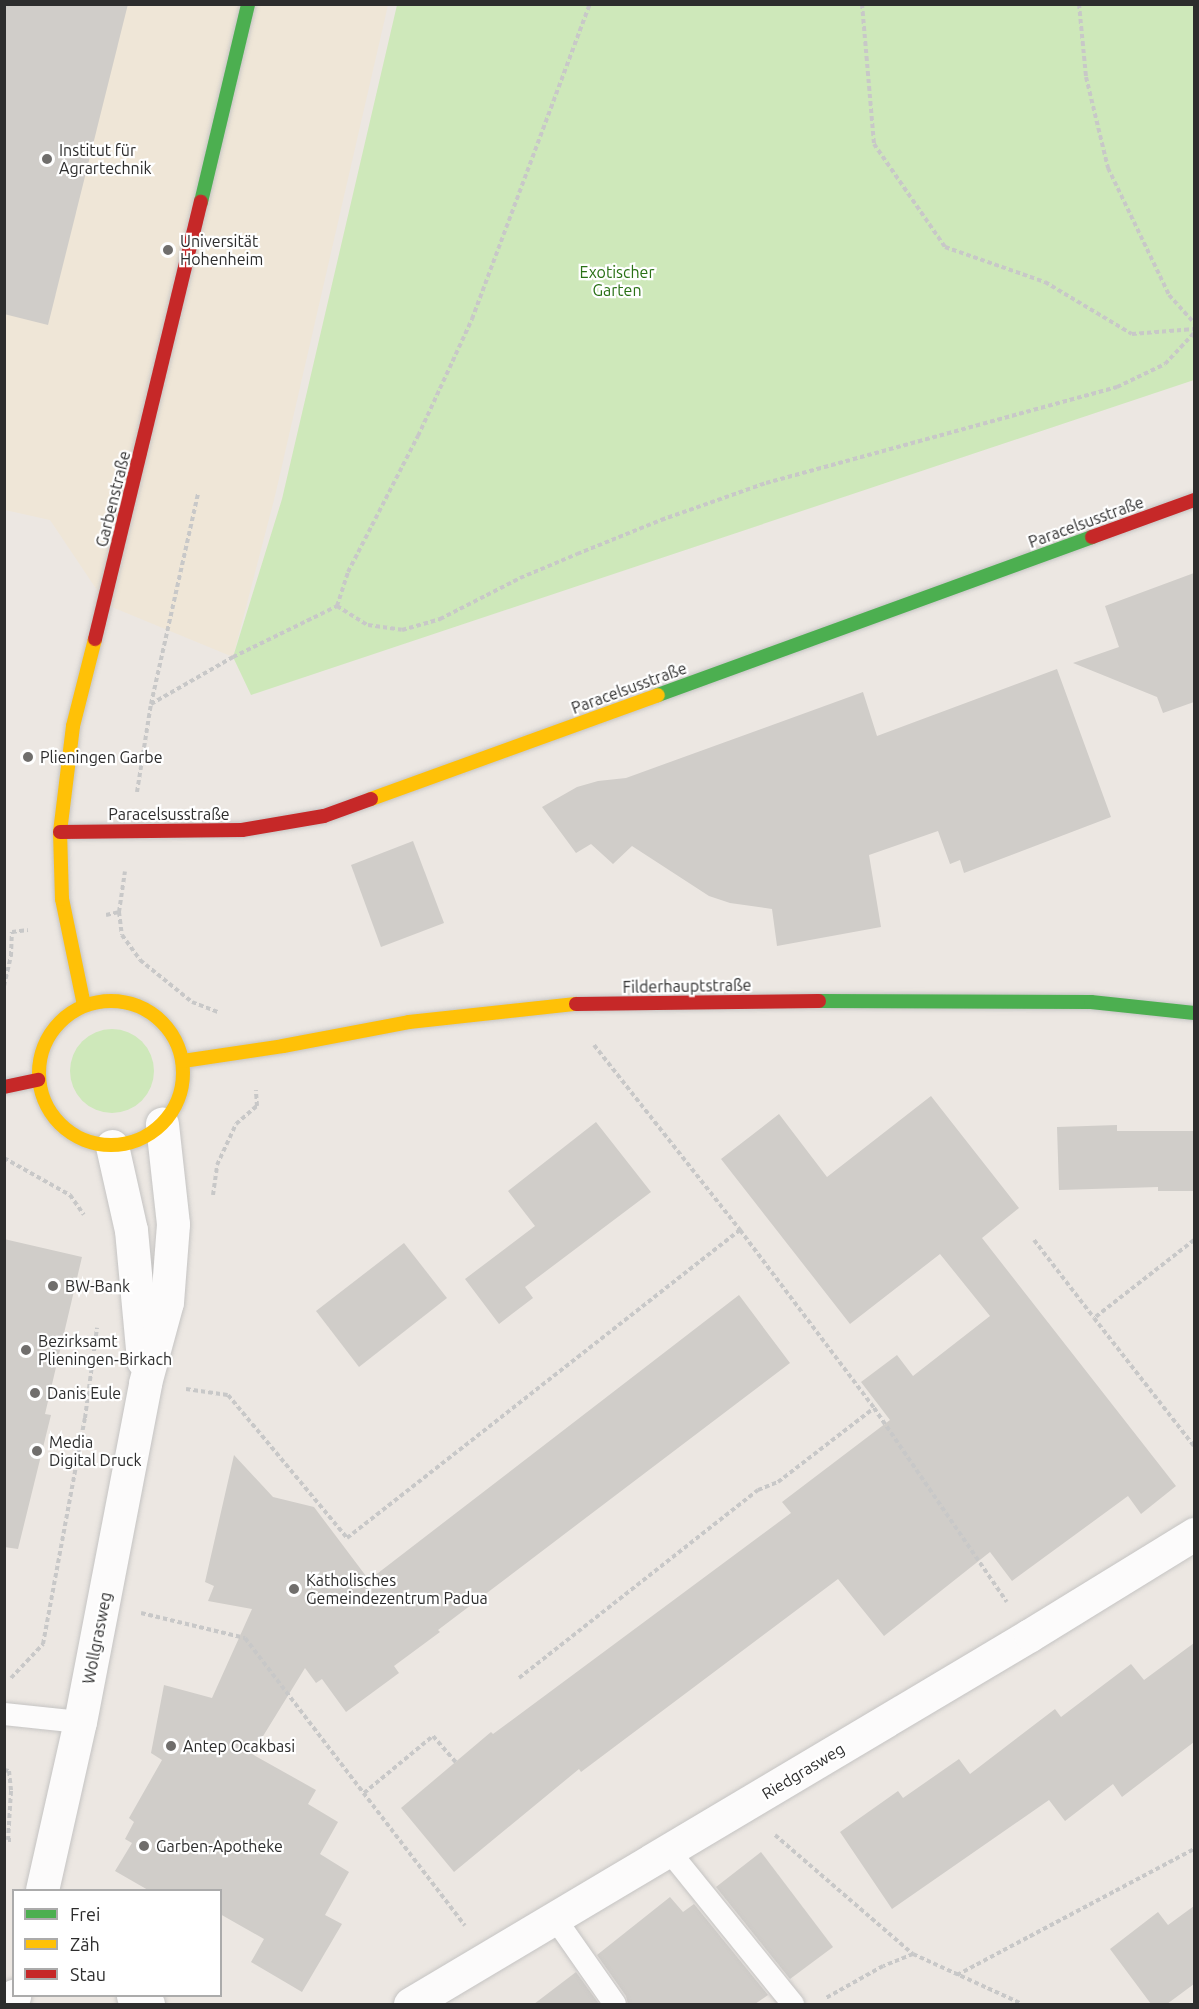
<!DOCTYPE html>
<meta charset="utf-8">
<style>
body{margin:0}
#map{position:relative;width:1199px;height:2009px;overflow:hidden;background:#ece7e2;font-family:Ubuntu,sans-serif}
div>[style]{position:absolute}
.education>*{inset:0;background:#efe6d7}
.green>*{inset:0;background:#cee8ba}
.round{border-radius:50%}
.building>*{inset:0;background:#d0cdc9}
.path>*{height:4px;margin-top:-2px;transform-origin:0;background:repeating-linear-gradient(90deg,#c8c8c8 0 4.5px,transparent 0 7.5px)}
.roads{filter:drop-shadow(0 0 2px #c5c4c3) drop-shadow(0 0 2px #c5c4c3)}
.lane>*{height:22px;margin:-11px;padding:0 11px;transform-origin:11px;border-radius:11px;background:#fcfbfb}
.street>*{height:33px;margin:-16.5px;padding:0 16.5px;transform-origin:16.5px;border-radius:16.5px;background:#fcfbfb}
.fast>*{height:14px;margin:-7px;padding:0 7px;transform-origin:7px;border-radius:7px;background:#4caf50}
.slow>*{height:14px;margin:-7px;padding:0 7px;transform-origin:7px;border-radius:7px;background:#ffc107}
.slow>.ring{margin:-7px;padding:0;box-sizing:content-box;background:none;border:14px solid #ffc107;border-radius:50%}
.jam>*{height:14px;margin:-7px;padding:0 7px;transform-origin:7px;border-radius:7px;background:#c62828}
.dots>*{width:16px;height:16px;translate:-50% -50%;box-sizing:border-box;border:3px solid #fff;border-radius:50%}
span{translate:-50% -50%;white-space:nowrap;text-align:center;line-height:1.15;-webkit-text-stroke:4.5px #fff;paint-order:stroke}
.poi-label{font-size:16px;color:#2d2d2d}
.left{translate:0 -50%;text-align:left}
.park-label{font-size:16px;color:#2a7116}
.street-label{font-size:16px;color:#2d2d2d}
.frame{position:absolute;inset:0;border:6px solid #2d2d2d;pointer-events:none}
.legend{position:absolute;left:12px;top:1889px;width:210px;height:108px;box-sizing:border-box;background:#fff;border:2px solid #ababab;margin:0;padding:8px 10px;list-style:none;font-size:18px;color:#2d2d2d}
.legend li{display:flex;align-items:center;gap:12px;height:30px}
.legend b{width:30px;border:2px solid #ababab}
</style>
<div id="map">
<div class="education">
<i style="clip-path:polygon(5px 5px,388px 5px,275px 496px,233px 657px,107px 605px,50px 520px,5px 510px)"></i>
</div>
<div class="green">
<i style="clip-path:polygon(397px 5px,1194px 5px,1194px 380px,251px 695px,233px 657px,282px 499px)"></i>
<i class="round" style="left:70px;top:1029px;width:84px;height:84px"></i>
</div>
<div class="building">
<i style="clip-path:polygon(4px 4px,128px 4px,48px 325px,4px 314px)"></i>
<i style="clip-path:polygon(1194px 573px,1194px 702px,1163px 713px,1157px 697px,1073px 663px,1119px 647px,1105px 606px)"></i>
<i style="clip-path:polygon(1057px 669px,1111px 817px,964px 873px,960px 860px,950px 864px,938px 831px,869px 855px,881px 927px,777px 946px,772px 909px,730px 903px,709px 896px,632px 846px,613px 864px,591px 844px,576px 853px,542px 807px,577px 787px,598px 781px,626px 778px,863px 692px,877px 736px)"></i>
<i style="clip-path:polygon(413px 841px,444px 923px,381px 947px,351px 865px)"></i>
<i style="clip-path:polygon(931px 1096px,1019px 1208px,982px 1238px,1176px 1486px,1141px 1514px,1128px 1496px,1012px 1581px,990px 1552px,884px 1636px,838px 1579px,581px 1772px,579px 1769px,454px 1872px,401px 1808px,491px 1732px,493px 1734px,791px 1513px,782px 1502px,890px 1420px,861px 1382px,897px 1355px,913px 1376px,990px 1316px,940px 1254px,850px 1324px,721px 1159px,779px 1114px,827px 1177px)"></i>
<i style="clip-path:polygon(596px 1122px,651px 1192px,525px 1287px,533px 1298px,499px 1324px,465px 1279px,535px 1226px,508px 1191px)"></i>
<i style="clip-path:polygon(1117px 1125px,1117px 1131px,1194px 1131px,1194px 1191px,1158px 1191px,1158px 1187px,1059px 1190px,1057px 1127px)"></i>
<i style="clip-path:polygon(4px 1239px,82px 1257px,45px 1414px,51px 1415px,18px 1549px,4px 1547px)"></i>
<i style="clip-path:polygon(404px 1243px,447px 1298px,359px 1367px,316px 1311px)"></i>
<i style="clip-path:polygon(739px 1295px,790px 1363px,438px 1630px,440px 1632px,394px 1666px,399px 1673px,346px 1712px,322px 1679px,316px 1683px,305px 1668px,252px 1754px,316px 1790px,308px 1804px,338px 1822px,320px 1854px,349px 1872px,325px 1915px,342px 1924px,302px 1992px,251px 1962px,264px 1939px,220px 1914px,220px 1890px,148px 1890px,115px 1871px,132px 1843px,125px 1839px,134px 1822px,129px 1818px,162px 1760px,151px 1753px,164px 1685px,212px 1698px,252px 1609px,208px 1601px,214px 1586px,205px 1582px,234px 1455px,273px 1497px,314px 1507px,369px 1580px)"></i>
<i style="clip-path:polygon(1194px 1643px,1194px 1742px,1122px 1797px,1113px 1784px,1065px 1821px,1049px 1800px,892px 1909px,840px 1832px,898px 1791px,903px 1798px,959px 1759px,970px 1774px,1055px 1709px,1061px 1717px,1131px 1664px,1144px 1680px)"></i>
<i style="clip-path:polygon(761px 1852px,833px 1947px,790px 1979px,716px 1887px)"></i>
<i style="clip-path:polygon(670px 1897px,683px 1912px,694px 1904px,768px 1995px,755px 2004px,628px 2004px,626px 1996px,597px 1955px)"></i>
<i style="clip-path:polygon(1194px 1906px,1194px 1984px,1167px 2004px,1151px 2004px,1110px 1949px,1158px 1912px,1168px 1925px)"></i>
<i style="clip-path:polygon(576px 1972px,599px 2004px,534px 2004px)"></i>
</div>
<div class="path">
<i style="left:862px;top:4px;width:141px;rotate:85.1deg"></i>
<i style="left:874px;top:144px;width:125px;rotate:55.4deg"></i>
<i style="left:945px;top:247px;width:106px;rotate:19.3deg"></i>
<i style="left:1045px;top:282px;width:101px;rotate:30.9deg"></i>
<i style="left:1132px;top:334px;width:62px;rotate:-4.6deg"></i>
<i style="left:1079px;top:4px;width:73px;rotate:84.5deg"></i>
<i style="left:1086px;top:77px;width:94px;rotate:76.4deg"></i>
<i style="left:1108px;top:168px;width:141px;rotate:64.3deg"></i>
<i style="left:1169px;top:295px;width:38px;rotate:48deg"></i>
<i style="left:337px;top:606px;width:36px;rotate:32deg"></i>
<i style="left:368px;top:625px;width:34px;rotate:8deg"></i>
<i style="left:402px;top:630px;width:40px;rotate:-16deg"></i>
<i style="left:440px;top:619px;width:90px;rotate:-27.1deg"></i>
<i style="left:520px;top:578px;width:62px;rotate:-22.8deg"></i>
<i style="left:577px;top:554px;width:91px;rotate:-22deg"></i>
<i style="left:661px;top:520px;width:111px;rotate:-19.4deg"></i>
<i style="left:766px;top:483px;width:364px;rotate:-15.3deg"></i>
<i style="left:1117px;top:387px;width:53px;rotate:-25.6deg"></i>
<i style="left:1165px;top:364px;width:42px;rotate:-46.9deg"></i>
<i style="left:151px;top:704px;width:95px;rotate:-29.8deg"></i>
<i style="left:233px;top:657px;width:116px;rotate:-26.1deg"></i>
<i style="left:337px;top:606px;width:36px;rotate:-72deg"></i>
<i style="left:348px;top:572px;width:153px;rotate:-62.8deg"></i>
<i style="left:418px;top:436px;width:129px;rotate:-65.2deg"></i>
<i style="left:472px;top:319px;width:336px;rotate:-69.5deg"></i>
<i style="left:137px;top:792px;width:89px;rotate:-81deg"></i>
<i style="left:151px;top:704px;width:216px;rotate:-77.4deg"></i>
<i style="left:119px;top:912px;width:23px;rotate:83deg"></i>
<i style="left:122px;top:935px;width:31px;rotate:54deg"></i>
<i style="left:140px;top:960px;width:67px;rotate:38.9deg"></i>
<i style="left:192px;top:1002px;width:28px;rotate:21deg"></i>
<i style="left:106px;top:915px;width:13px;rotate:-13deg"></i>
<i style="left:119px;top:912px;width:41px;rotate:-81.7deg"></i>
<i style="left:4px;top:986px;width:31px;rotate:-77deg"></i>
<i style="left:11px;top:956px;width:24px;rotate:-88deg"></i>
<i style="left:12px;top:932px;width:16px;rotate:-7deg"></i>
<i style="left:594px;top:1045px;width:236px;rotate:51.7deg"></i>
<i style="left:740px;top:1230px;width:223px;rotate:53deg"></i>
<i style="left:874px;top:1408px;width:235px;rotate:55.6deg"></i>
<i style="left:4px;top:1158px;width:76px;rotate:29.3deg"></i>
<i style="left:70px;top:1195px;width:24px;rotate:55deg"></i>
<i style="left:213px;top:1195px;width:30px;rotate:-82deg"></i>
<i style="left:217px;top:1165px;width:45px;rotate:-65.1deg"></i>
<i style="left:236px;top:1124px;width:28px;rotate:-41deg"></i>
<i style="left:257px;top:1106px;width:16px;rotate:-94deg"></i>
<i style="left:1034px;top:1240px;width:98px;rotate:52.4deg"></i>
<i style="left:1194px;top:1240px;width:127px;rotate:142deg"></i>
<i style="left:1094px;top:1318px;width:162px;rotate:52deg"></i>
<i style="left:186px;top:1389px;width:42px;rotate:8.1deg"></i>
<i style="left:228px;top:1395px;width:186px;rotate:50.2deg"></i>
<i style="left:347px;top:1538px;width:499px;rotate:-38.1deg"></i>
<i style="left:141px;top:1613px;width:107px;rotate:13.5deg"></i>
<i style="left:245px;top:1638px;width:362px;rotate:52.6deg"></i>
<i style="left:11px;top:1678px;width:47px;rotate:-46.7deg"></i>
<i style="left:43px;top:1644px;width:230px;rotate:-79.5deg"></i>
<i style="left:85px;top:1418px;width:91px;rotate:-82.4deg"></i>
<i style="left:519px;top:1678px;width:304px;rotate:-38.2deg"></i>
<i style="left:758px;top:1490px;width:22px;rotate:-22deg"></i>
<i style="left:778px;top:1482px;width:121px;rotate:-37.6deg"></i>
<i style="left:4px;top:1770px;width:5px;rotate:11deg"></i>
<i style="left:9px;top:1771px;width:20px;rotate:84deg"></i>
<i style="left:11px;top:1791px;width:49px;rotate:93.5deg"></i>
<i style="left:8px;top:1840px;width:3px"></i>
<i style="left:364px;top:1793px;width:89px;rotate:-39.6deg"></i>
<i style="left:433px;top:1736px;width:35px;rotate:49deg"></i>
<i style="left:775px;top:1835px;width:182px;rotate:40.8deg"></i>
<i style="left:913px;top:1954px;width:32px;rotate:158deg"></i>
<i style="left:883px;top:1966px;width:65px;rotate:150.7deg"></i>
<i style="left:913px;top:1954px;width:120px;rotate:24.6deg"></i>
<i style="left:957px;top:1975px;width:268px;rotate:-28deg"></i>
</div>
<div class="roads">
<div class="lane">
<i style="left:4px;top:1714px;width:76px;rotate:6deg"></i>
<i style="left:669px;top:1851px;width:197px;rotate:51deg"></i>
<i style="left:554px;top:1917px;width:106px;rotate:55deg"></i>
</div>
<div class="street">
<i style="left:112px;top:1146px;width:86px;rotate:77.3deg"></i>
<i style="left:131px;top:1230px;width:131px;rotate:84.7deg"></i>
<i style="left:42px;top:1890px;width:172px;rotate:-77.3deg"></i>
<i style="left:80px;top:1722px;width:345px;rotate:-79.1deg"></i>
<i style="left:145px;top:1383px;width:84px;rotate:-74.8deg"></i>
<i style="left:167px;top:1302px;width:78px;rotate:-85.6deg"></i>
<i style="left:173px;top:1224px;width:101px;rotate:-96.3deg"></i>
<i style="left:133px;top:1996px;width:17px;rotate:28deg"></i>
<i style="left:11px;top:2004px;width:9px;rotate:-69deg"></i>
<i style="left:410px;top:2004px;width:721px;rotate:-30.76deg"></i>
<i style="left:1030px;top:1635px;width:193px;rotate:-31.6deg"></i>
</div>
<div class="fast">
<i style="left:201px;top:202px;width:204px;rotate:-76.6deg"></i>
<i style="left:658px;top:695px;width:462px;rotate:-20deg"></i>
<i style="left:819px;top:1001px;width:272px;rotate:0.2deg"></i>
<i style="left:1091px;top:1002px;width:104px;rotate:6.1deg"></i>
</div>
<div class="slow">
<i style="left:371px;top:799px;width:305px;rotate:-19.9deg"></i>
<i class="ring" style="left:39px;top:1001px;width:130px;height:130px"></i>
<i style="left:84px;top:1005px;width:108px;rotate:-101.7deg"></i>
<i style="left:62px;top:899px;width:67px;rotate:-91.7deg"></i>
<i style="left:60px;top:832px;width:107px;rotate:-83deg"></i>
<i style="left:73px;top:726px;width:90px;rotate:-75.8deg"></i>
<i style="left:183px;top:1061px;width:101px;rotate:-8.5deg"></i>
<i style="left:283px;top:1046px;width:128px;rotate:-10.8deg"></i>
<i style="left:409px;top:1022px;width:168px;rotate:-6.2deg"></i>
</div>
<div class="jam">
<i style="left:1092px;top:537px;width:109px;rotate:-19.9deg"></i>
<i style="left:95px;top:639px;width:450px;rotate:-76.4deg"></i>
<i style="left:60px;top:832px;width:182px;rotate:-0.6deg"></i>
<i style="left:242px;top:830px;width:83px;rotate:-9.7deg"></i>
<i style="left:324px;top:816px;width:50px;rotate:-19.9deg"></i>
<i style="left:576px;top:1004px;width:243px;rotate:-0.7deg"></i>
<i style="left:4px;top:1087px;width:35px;rotate:-12deg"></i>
</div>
</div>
<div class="dots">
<i style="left:47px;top:159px;background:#706e6c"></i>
<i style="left:168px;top:250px;background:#706e6c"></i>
<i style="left:28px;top:757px;background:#706e6c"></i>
<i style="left:53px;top:1286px;background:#706e6c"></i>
<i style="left:26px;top:1350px;background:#706e6c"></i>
<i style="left:35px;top:1393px;background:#706e6c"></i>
<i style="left:37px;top:1451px;background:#706e6c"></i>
<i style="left:294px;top:1589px;background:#706e6c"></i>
<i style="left:171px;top:1746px;background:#706e6c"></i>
<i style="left:144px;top:1846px;background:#706e6c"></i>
</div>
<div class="poi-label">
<span class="left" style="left:59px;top:159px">Institut für<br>Agrartechnik</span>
<span class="left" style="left:180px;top:250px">Universität<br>Hohenheim</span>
<span class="left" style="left:40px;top:757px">Plieningen Garbe</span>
<span class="left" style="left:65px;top:1286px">BW-Bank</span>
<span class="left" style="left:38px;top:1350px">Bezirksamt<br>Plieningen‐Birkach</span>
<span class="left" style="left:47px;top:1393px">Danis Eule</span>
<span class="left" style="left:49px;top:1451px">Media<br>Digital Druck</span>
<span class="left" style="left:306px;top:1589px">Katholisches<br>Gemeindezentrum Padua</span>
<span class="left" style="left:183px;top:1746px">Antep Ocakbasi</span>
<span class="left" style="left:156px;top:1846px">Garben-Apotheke</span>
</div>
<div class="park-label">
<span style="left:617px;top:281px">Exotischer<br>Garten</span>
</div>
<div class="street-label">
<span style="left:113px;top:499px;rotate:-76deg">Garbenstraße</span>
<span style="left:1086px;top:522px;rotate:-20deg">Paracelsusstraße</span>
<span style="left:629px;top:688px;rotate:-20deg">Paracelsusstraße</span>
<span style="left:169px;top:814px">Paracelsusstraße</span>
<span style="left:687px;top:986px;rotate:-1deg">Filderhauptstraße</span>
<span style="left:97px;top:1638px;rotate:-79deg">Wollgrasweg</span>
<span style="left:803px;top:1771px;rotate:-31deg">Riedgrasweg</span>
</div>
<div class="frame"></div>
<ul class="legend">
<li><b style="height:8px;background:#4caf50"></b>Frei</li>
<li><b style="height:8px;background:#ffc107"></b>Zäh</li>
<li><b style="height:8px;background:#c62828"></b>Stau</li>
</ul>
</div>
